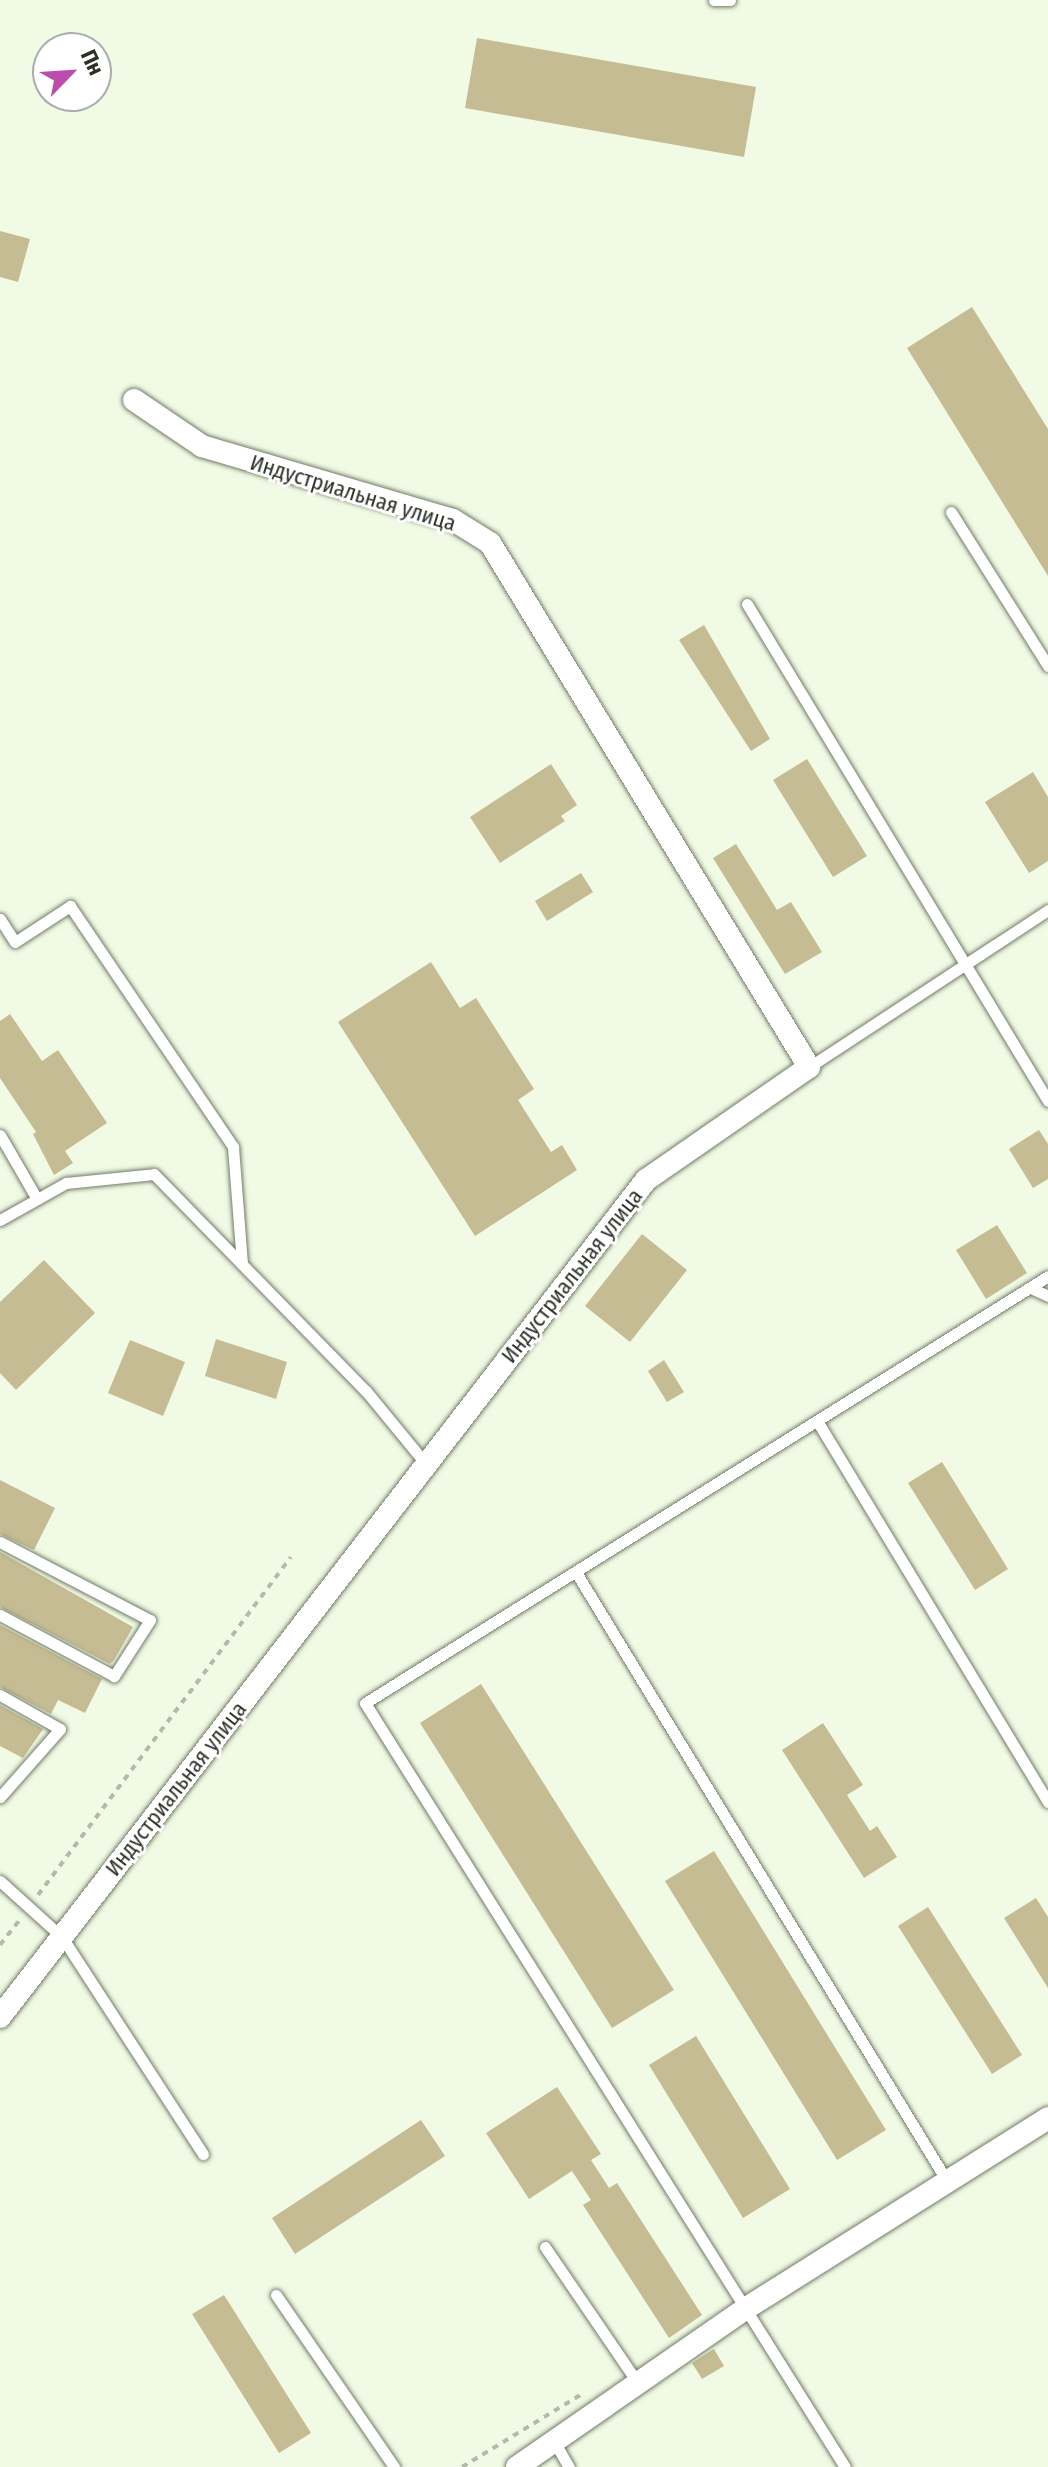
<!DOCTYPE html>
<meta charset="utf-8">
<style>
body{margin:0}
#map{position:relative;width:1048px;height:2467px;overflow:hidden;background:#f0fae4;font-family:"Fira Sans Condensed",sans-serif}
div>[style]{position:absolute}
.building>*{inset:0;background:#c6bc93}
.path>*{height:4px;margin-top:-2px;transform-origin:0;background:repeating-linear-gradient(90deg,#b2baa8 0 6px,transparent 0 12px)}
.roads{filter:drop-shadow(0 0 2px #727b67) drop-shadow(0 0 2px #727b67)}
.lane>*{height:11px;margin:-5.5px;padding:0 5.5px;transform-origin:5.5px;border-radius:5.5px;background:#fff}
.street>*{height:22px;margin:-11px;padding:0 11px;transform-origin:11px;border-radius:11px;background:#fff}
span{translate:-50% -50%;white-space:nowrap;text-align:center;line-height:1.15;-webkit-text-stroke:6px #fff;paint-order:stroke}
.street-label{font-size:22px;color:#2d3128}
.north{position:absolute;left:32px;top:32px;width:80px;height:80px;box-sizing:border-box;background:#fff;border:2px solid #abada9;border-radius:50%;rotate:65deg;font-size:22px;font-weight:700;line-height:32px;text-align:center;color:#2d3128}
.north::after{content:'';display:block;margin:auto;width:28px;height:36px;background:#bb4dac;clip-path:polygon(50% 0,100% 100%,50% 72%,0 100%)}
</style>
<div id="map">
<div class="building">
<i style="clip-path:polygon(477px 38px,756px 87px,744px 157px,465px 108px)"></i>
<i style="clip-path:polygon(0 231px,30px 239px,18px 282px,0 277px)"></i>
<i style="clip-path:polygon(972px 307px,1048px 429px,1048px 576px,907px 348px)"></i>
<i style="clip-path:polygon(704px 625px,770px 739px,751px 751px,679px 640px)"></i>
<i style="clip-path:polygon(807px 759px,867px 856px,833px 877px,773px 780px)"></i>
<i style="clip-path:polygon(551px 764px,577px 805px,561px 816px,565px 821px,500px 863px,470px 817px)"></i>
<i style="clip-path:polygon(1033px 772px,1048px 797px,1048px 861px,1029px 873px,985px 802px)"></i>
<i style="clip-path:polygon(736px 844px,777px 910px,791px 902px,822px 952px,785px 974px,713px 858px)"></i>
<i style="clip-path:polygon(581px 873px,593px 892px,547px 921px,535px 901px)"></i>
<i style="clip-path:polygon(431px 962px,460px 1008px,476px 998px,534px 1089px,518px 1100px,551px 1152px,562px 1145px,577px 1170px,475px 1236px,338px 1022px)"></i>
<i style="clip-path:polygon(10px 1014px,42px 1061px,58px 1050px,107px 1123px,65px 1151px,73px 1163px,54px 1175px,33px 1134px,36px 1132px,0 1078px,0 1021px)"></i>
<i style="clip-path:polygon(1039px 1130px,1048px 1144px,1048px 1179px,1033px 1188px,1009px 1149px)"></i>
<i style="clip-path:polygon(997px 1225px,1027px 1273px,986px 1299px,956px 1250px)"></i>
<i style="clip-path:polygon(642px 1234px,687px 1270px,630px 1342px,585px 1306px)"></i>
<i style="clip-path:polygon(44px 1260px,95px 1313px,16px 1390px,0 1373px,0 1302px)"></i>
<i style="clip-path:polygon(216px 1339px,287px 1362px,276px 1399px,205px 1376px)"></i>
<i style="clip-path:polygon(130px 1340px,185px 1362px,163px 1416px,108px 1393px)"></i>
<i style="clip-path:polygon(664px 1360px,684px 1392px,667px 1402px,648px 1371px)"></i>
<i style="clip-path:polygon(942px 1462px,1008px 1569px,975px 1590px,908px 1483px)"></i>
<i style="clip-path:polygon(0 1480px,55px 1508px,34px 1550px,0 1534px)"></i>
<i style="clip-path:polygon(0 1552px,133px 1627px,114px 1660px,110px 1664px,0 1607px)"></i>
<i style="clip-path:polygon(0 1625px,102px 1679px,85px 1713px,58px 1700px,51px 1714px,0 1687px)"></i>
<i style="clip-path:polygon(481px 1684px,674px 1990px,612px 2028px,420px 1723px)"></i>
<i style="clip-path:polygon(0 1705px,43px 1729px,23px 1758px,0 1746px)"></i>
<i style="clip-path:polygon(823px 1723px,863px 1785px,847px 1795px,870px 1831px,877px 1826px,897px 1857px,864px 1878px,782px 1750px)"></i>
<i style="clip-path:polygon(714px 1851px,886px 2130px,837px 2160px,665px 1881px)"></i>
<i style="clip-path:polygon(1036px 1898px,1048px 1917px,1048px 1988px,1004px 1918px)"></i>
<i style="clip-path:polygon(928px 1907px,1022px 2055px,992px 2074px,898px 1926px)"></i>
<i style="clip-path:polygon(696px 2036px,790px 2189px,743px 2218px,649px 2065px)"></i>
<i style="clip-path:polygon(557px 2087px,601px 2154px,591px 2160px,609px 2188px,617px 2183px,702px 2315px,669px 2338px,583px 2205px,591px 2200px,572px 2171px,529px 2199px,486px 2133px)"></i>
<i style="clip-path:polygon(421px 2120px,445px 2156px,295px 2254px,272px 2218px)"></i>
<i style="clip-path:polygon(224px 2295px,311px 2433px,279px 2453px,192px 2314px)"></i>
<i style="clip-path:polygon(714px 2349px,724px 2366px,702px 2379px,692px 2363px)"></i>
</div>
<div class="path">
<i style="left:38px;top:1895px;width:422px;rotate:-53.2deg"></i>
<i style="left:0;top:1945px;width:34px;rotate:-52deg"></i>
<i style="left:462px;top:2467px;width:140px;rotate:-31.3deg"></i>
</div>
<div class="roads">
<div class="lane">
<i style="left:714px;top:0;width:16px"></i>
<i style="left:951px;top:512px;width:182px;rotate:57.8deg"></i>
<i style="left:747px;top:604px;width:581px;rotate:58.8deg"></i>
<i style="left:0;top:919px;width:27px;rotate:57deg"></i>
<i style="left:15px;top:942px;width:66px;rotate:-33.2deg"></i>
<i style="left:70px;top:906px;width:291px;rotate:55.9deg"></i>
<i style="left:233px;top:1147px;width:117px;rotate:85.6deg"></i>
<i style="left:809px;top:1067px;width:286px;rotate:-33.3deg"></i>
<i style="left:0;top:1135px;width:74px;rotate:60deg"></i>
<i style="left:0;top:1220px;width:76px;rotate:-29.3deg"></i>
<i style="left:66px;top:1183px;width:88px;rotate:-5.8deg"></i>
<i style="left:154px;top:1174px;width:303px;rotate:45.7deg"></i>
<i style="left:366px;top:1391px;width:94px;rotate:50.6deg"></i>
<i style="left:1031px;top:1288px;width:19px;rotate:25deg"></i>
<i style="left:819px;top:1424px;width:442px;rotate:58.8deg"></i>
<i style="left:0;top:1542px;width:169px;rotate:27.5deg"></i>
<i style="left:150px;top:1620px;width:67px;rotate:122.7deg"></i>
<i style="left:114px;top:1676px;width:129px;rotate:-151.8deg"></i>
<i style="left:577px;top:1574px;width:711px;rotate:58.64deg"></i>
<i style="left:0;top:1695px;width:69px;rotate:29.5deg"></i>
<i style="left:60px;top:1729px;width:91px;rotate:131.4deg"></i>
<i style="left:0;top:1881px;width:84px;rotate:42.1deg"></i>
<i style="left:62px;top:1937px;width:259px;rotate:57deg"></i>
<i style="left:545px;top:2247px;width:163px;rotate:55.7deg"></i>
<i style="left:276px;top:2295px;width:209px;rotate:55.5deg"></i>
<i style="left:555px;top:2443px;width:28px;rotate:60deg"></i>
<i style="left:845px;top:2467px;width:902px;rotate:-122.14deg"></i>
<i style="left:365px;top:1703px;width:805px;rotate:-32.01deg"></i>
</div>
<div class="street">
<i style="left:0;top:2017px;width:1057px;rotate:-52.34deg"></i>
<i style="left:646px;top:1180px;width:198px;rotate:-34.7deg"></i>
<i style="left:809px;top:1067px;width:613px;rotate:-121.33deg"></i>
<i style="left:490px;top:543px;width:44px;rotate:-148.1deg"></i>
<i style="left:453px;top:520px;width:262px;rotate:-163.6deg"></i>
<i style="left:202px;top:446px;width:82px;rotate:-145.9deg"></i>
<i style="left:517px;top:2467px;width:277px;rotate:-34.7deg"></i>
<i style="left:745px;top:2309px;width:358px;rotate:-32.2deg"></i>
</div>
</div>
<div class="street-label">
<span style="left:353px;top:493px;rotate:17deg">Индустриальная улица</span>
<span style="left:572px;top:1276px;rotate:-52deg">Индустриальная улица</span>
<span style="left:176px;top:1789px;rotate:-52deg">Индустриальная улица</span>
</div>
<div class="north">Пн</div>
</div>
